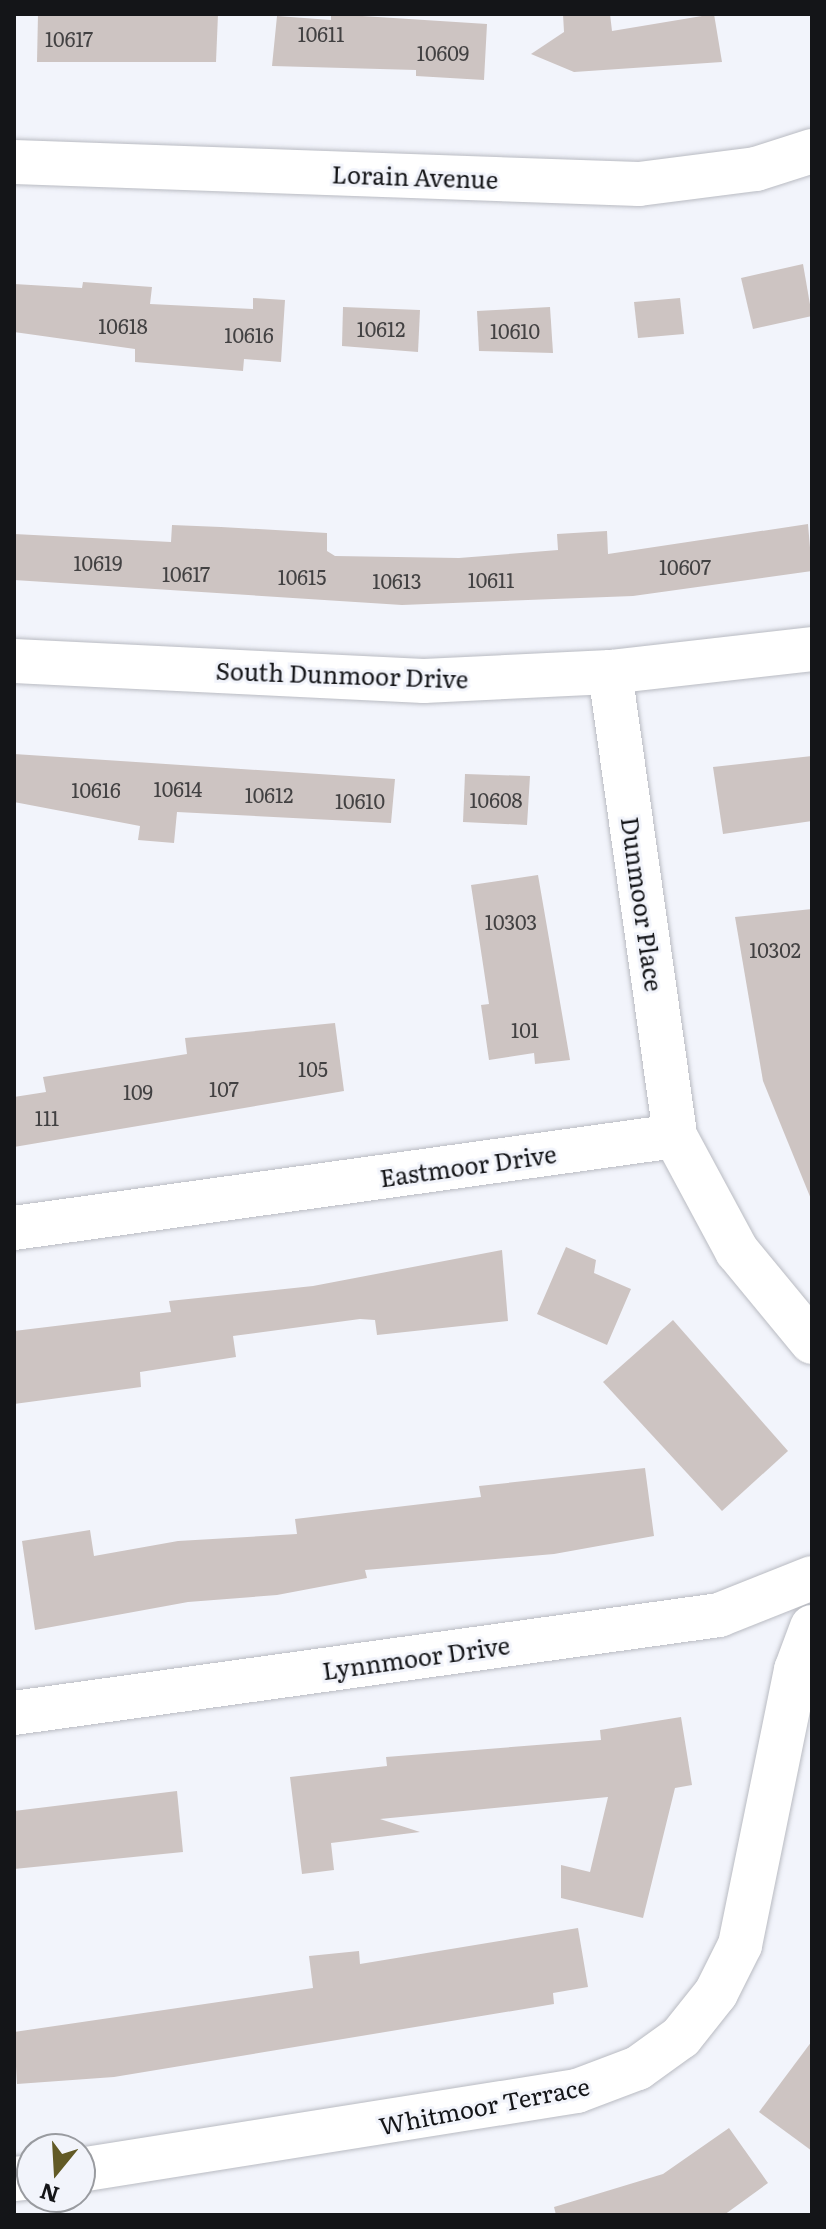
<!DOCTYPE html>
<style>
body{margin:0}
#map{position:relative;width:826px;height:2229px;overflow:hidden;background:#f2f4fb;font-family:Literata,serif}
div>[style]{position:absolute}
.building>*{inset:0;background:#cdc4c2}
.roads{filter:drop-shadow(0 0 2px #b9bbc2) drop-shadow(0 0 2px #b9bbc2)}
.minor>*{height:44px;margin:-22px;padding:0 22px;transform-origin:22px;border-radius:22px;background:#fff}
span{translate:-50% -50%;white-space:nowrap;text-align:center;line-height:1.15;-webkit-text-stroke:6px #f2f4fb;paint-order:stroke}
.number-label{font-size:20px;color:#424142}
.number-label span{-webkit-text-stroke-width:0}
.street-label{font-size:24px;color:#141518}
.frame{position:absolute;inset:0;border:16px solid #141518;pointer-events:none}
.north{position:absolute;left:16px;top:2133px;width:80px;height:80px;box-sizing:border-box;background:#f2f4fb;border:2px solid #999ba0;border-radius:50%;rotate:198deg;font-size:22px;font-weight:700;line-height:32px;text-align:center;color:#141518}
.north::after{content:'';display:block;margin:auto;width:28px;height:36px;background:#625a26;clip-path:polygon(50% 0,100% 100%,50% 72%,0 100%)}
</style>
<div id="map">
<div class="building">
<i style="clip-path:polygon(38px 14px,218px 14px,216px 62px,37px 62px)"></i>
<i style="clip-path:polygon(331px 14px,487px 24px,484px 80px,416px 76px,416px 70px,272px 66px,277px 16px,331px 20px)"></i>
<i style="clip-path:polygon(563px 14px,610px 14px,612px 31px,714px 14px,722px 62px,574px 72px,531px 54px,564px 32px)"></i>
<i style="clip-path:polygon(803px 264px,812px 316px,753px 329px,741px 278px)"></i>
<i style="clip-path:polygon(83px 282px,152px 287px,150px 304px,253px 309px,253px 298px,285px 300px,281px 362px,244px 359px,243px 371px,135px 362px,135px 349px,14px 332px,14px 284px,82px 288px)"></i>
<i style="clip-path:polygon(680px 298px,684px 334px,638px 338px,634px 302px)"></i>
<i style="clip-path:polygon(343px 307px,420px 310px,418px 352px,342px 346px)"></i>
<i style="clip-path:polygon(550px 307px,553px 353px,479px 351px,477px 311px)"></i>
<i style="clip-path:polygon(808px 524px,812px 571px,633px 596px,402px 605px,14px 580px,14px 534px,171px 542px,172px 525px,221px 527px,327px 533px,327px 551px,335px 556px,459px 558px,558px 550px,557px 534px,607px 531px,608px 554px)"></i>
<i style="clip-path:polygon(14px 754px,395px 779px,391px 823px,177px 812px,174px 843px,138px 840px,140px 826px,14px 802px)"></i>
<i style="clip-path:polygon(812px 756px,812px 821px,723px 834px,713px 767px)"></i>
<i style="clip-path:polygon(465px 774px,530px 776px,527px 825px,463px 822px)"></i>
<i style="clip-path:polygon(538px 875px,570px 1060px,535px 1064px,534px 1053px,489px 1060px,481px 1005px,489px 1004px,471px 885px)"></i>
<i style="clip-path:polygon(812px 909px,812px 1198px,811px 1199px,763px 1081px,735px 917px)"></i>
<i style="clip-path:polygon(335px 1023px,344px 1091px,14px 1147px,14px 1097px,46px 1092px,43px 1077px,187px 1054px,185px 1038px)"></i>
<i style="clip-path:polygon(566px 1247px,596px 1260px,594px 1273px,631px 1289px,607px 1345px,537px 1314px)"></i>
<i style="clip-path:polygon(502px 1250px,508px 1321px,377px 1335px,375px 1320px,360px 1319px,233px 1336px,236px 1357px,140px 1372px,141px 1387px,14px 1404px,14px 1331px,171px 1312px,169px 1301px,313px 1286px)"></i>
<i style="clip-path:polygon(673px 1320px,788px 1451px,722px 1511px,603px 1382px)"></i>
<i style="clip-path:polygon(645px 1468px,654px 1536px,554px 1554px,365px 1570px,367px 1578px,277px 1595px,188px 1602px,35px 1630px,22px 1541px,90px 1530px,94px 1556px,178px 1541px,297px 1534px,295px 1519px,481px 1497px,479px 1486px)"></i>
<i style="clip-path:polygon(681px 1717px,692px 1785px,675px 1788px,643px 1918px,561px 1898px,561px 1865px,590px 1872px,608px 1797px,380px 1819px,420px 1832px,331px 1843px,334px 1870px,302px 1874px,290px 1777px,387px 1766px,386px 1757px,601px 1740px,600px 1730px)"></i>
<i style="clip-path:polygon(177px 1791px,183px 1852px,14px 1869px,14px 1811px)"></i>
<i style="clip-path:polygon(578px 1928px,588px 1987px,553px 1993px,554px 2004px,114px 2077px,17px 2084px,14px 2032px,313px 1988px,309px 1956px,359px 1951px,360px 1964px)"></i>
<i style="clip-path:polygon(812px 2041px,812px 2151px,759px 2112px)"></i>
<i style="clip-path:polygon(729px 2128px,768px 2183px,724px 2215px,556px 2215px,554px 2207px,663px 2174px)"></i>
</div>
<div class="roads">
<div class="minor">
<i style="left:14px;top:162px;width:625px;rotate:2.02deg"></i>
<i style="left:639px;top:184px;width:118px;rotate:-7.3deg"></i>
<i style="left:756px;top:169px;width:59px;rotate:-17.8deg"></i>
<i style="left:14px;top:661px;width:410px;rotate:2.8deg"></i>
<i style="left:424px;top:681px;width:186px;rotate:-2.8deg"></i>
<i style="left:610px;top:672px;width:203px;rotate:-6.5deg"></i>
<i style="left:610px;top:672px;width:469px;rotate:82deg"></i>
<i style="left:675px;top:1136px;width:131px;rotate:61.7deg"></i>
<i style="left:737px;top:1251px;width:118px;rotate:50.5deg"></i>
<i style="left:14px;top:1228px;width:667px;rotate:-7.92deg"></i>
<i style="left:14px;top:1713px;width:712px;rotate:-7.91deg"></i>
<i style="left:719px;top:1615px;width:100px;rotate:-21.7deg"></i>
<i style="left:80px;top:2170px;width:503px;rotate:-9.03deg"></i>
<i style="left:577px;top:2091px;width:65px;rotate:-20.7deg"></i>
<i style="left:638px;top:2068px;width:53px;rotate:-35.8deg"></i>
<i style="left:681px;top:2037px;width:56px;rotate:-51.5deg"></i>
<i style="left:716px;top:1993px;width:54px;rotate:-63.4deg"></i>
<i style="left:740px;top:1945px;width:281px;rotate:-78.5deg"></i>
<i style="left:796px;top:1670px;width:46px;rotate:-69.6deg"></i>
<i style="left:14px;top:2179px;width:18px;rotate:-6deg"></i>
</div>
</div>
<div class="number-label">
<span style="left:321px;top:33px">10611</span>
<span style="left:69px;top:38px">10617</span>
<span style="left:443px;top:52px">10609</span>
<span style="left:123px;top:325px">10618</span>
<span style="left:381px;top:328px">10612</span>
<span style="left:515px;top:330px">10610</span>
<span style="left:249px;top:334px">10616</span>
<span style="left:98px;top:562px">10619</span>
<span style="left:685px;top:566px">10607</span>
<span style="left:186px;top:573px">10617</span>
<span style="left:302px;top:576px">10615</span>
<span style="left:491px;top:579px">10611</span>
<span style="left:397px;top:580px">10613</span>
<span style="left:178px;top:788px">10614</span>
<span style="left:96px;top:789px">10616</span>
<span style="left:269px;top:794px">10612</span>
<span style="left:496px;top:799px">10608</span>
<span style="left:360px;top:800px">10610</span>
<span style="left:511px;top:921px">10303</span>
<span style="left:775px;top:949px">10302</span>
<span style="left:525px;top:1029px">101</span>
<span style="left:313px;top:1068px">105</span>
<span style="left:224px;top:1088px">107</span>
<span style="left:138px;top:1091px">109</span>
<span style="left:47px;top:1117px">111</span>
</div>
<div class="street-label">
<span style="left:415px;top:176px;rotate:2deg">Lorain Avenue</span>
<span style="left:342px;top:674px;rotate:2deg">South Dunmoor Drive</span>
<span style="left:643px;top:904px;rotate:82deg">Dunmoor Place</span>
<span style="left:468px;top:1165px;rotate:-8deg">Eastmoor Drive</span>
<span style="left:416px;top:1657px;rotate:-8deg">Lynnmoor Drive</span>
<span style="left:484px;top:2105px;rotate:-11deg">Whitmoor Terrace</span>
</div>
<div class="frame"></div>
<div class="north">N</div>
</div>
